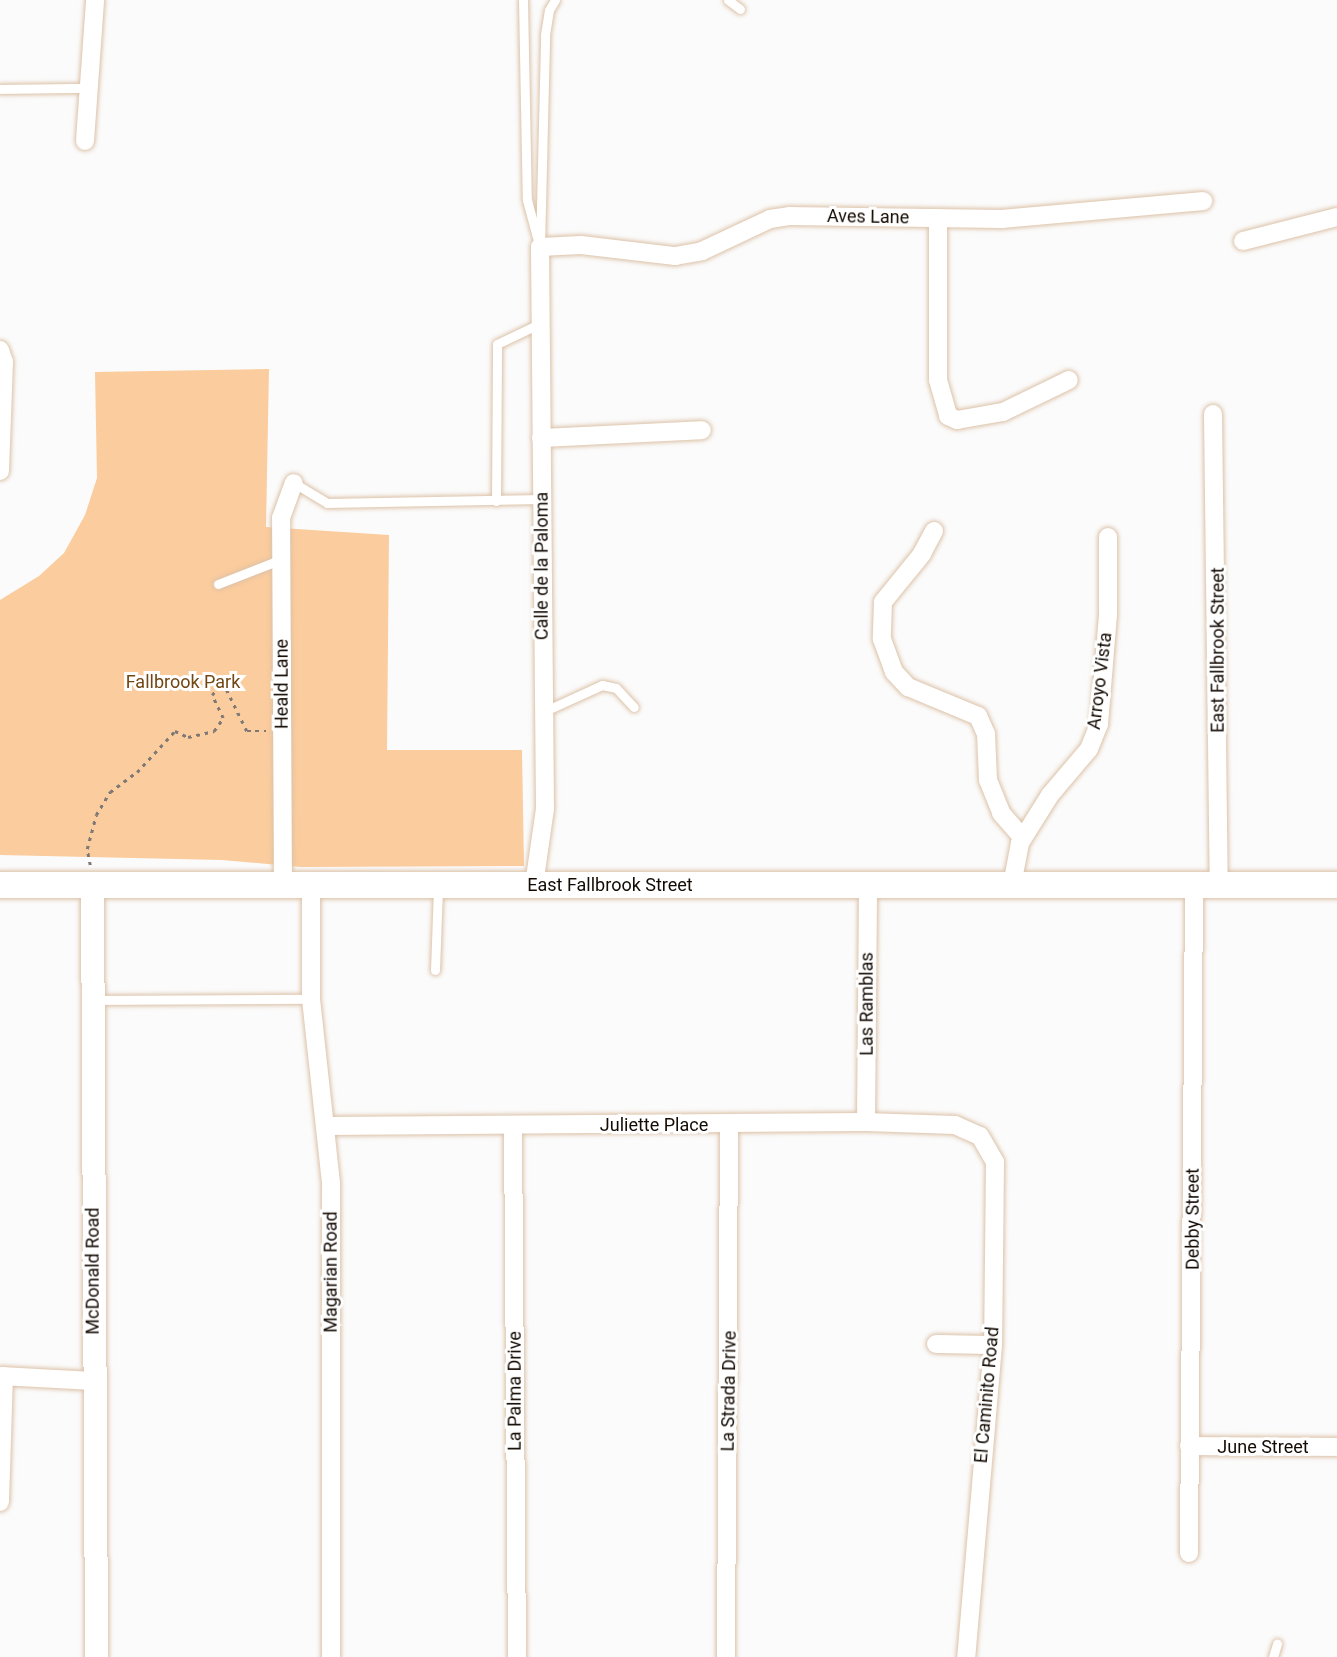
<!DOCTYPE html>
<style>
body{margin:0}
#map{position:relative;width:1337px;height:1657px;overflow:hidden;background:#fbfbfb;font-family:Roboto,sans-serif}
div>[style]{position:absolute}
.green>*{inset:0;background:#fbcc9d}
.path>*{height:2.5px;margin-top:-1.25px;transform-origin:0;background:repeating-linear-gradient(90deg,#7e7976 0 3.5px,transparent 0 8.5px)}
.roads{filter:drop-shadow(0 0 2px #dcc2a8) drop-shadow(0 0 2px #dcc2a8)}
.service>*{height:9px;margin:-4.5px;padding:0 4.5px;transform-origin:4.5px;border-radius:4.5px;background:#fff}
.minor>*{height:18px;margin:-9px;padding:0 9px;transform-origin:9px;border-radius:9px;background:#fff}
.tertiary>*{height:23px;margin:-11.5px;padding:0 11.5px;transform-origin:11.5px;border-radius:11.5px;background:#fff}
.secondary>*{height:26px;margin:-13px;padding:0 13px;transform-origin:13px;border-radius:13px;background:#fff}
span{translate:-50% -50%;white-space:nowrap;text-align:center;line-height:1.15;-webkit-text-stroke:6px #fff;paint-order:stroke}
.street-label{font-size:18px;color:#130a03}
.park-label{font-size:18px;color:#724714}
</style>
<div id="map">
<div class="green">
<i style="clip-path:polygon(269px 369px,266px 527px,389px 535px,387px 750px,522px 750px,524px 866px,301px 867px,222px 860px,0 855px,0 600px,39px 576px,64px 553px,85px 515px,97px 478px,95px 372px)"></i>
</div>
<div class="path">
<i style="left:90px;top:865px;width:16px;rotate:-101deg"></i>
<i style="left:87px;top:849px;width:35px;rotate:-75deg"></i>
<i style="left:96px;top:815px;width:27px;rotate:-59deg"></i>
<i style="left:110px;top:792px;width:34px;rotate:-37deg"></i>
<i style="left:137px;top:772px;width:56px;rotate:-47.2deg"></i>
<i style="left:175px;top:731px;width:14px;rotate:25deg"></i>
<i style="left:188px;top:737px;width:27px;rotate:-13deg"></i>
<i style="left:214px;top:731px;width:16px;rotate:-55deg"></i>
<i style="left:223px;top:718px;width:25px;rotate:-116deg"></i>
<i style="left:212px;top:695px;width:17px;rotate:-50deg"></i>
<i style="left:223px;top:682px;width:55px;rotate:63.9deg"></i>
<i style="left:247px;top:731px;width:19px"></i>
</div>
<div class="roads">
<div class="service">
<i style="left:523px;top:0;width:200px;rotate:88.9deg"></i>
<i style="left:527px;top:200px;width:39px;rotate:75deg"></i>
<i style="left:728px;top:0;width:15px;rotate:37deg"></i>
<i style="left:0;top:89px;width:88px;rotate:-0.7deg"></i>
<i style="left:540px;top:247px;width:212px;rotate:-88.6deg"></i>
<i style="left:545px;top:35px;width:25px;rotate:-81deg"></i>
<i style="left:549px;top:10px;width:12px;rotate:-59deg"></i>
<i style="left:294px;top:483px;width:39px;rotate:31deg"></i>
<i style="left:327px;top:503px;width:214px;rotate:-1.1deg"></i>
<i style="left:496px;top:501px;width:157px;rotate:-89.6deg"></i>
<i style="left:497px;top:344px;width:47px;rotate:-25.5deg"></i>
<i style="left:218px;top:584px;width:69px;rotate:-21.3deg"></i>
<i style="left:545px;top:711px;width:63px;rotate:-24.5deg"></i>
<i style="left:602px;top:685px;width:14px;rotate:12deg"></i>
<i style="left:616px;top:688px;width:26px;rotate:47deg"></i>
<i style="left:435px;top:970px;width:82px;rotate:-87.9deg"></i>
<i style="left:94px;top:1000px;width:217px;rotate:-0.3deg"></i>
<i style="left:1273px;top:1657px;width:14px;rotate:-73deg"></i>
</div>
<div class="minor">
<i style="left:85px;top:141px;width:141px;rotate:-85.9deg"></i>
<i style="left:938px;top:218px;width:162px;rotate:90deg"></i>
<i style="left:938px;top:380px;width:37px;rotate:74deg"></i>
<i style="left:948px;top:416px;width:10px;rotate:24deg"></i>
<i style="left:957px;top:420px;width:47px;rotate:-9.9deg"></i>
<i style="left:1003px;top:412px;width:73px;rotate:-25.9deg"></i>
<i style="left:1243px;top:241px;width:97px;rotate:-14.3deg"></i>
<i style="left:0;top:350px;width:13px;rotate:72deg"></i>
<i style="left:4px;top:362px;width:109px;rotate:92.1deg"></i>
<i style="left:1213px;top:414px;width:472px;rotate:89.3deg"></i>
<i style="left:541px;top:438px;width:161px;rotate:-2.8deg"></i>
<i style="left:934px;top:531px;width:26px;rotate:118deg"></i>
<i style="left:922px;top:554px;width:62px;rotate:129.1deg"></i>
<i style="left:883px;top:602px;width:37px;rotate:92deg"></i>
<i style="left:882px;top:639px;width:35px;rotate:70deg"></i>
<i style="left:894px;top:672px;width:21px;rotate:47deg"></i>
<i style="left:908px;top:687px;width:76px;rotate:22.5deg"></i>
<i style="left:978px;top:716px;width:20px;rotate:66deg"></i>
<i style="left:986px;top:734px;width:46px;rotate:87.5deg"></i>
<i style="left:988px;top:780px;width:35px;rotate:68deg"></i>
<i style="left:1001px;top:813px;width:33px;rotate:49deg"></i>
<i style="left:534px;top:885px;width:77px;rotate:-81.8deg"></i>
<i style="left:545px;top:809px;width:562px;rotate:-90.51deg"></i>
<i style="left:540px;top:247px;width:41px;rotate:-2.8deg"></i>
<i style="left:581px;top:245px;width:95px;rotate:6.7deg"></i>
<i style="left:675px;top:256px;width:27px;rotate:-10deg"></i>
<i style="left:702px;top:251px;width:75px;rotate:-25.2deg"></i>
<i style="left:770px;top:219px;width:19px;rotate:-9deg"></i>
<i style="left:789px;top:216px;width:213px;rotate:0.8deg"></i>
<i style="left:1002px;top:219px;width:202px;rotate:-5.1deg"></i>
<i style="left:1012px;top:885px;width:43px;rotate:-79.2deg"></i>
<i style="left:1020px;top:843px;width:57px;rotate:-58deg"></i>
<i style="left:1050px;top:795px;width:60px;rotate:-49.7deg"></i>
<i style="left:1089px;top:749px;width:27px;rotate:-68deg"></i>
<i style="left:1099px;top:724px;width:109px;rotate:-85.3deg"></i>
<i style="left:1108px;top:615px;width:78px;rotate:-90deg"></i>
<i style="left:283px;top:888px;width:370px;rotate:-90.3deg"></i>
<i style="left:281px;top:518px;width:37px;rotate:-70deg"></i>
<i style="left:311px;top:888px;width:111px;rotate:90deg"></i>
<i style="left:311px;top:999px;width:186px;rotate:83.8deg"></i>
<i style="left:331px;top:1184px;width:473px;rotate:90deg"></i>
<i style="left:866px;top:1122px;width:236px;rotate:-89.5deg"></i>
<i style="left:513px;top:1125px;width:532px;rotate:89.57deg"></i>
<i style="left:325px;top:1126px;width:541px;rotate:-0.42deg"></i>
<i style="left:866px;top:1122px;width:89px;rotate:1.9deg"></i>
<i style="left:955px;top:1125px;width:27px;rotate:24deg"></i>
<i style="left:980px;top:1136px;width:30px;rotate:60deg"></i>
<i style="left:995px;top:1162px;width:183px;rotate:90.6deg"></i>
<i style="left:993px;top:1345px;width:313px;rotate:94.9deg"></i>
<i style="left:936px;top:1344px;width:57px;rotate:1deg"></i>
<i style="left:0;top:1376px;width:94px;rotate:3deg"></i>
<i style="left:1189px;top:1446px;width:148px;rotate:0.4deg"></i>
<i style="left:0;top:1502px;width:126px;rotate:-88.2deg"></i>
<i style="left:1189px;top:1553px;width:668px;rotate:-89.57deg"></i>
<i style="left:726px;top:1657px;width:532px;rotate:-89.68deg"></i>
</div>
<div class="tertiary">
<i style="left:92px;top:886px;width:771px;rotate:89.7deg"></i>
</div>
<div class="secondary">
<i style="left:0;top:885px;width:1337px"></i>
</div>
</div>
<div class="street-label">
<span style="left:868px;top:217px;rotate:1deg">Aves Lane</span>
<span style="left:542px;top:566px;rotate:-90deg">Calle de la Paloma</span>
<span style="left:1218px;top:650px;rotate:-90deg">East Fallbrook Street</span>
<span style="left:1100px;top:681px;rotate:-83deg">Arroyo Vista</span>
<span style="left:282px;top:684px;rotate:-90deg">Heald Lane</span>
<span style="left:610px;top:885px">East Fallbrook Street</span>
<span style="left:867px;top:1004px;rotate:-90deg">Las Ramblas</span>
<span style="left:654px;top:1125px">Juliette Place</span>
<span style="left:1193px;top:1219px;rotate:-90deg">Debby Street</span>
<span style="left:93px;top:1271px;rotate:-90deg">McDonald Road</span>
<span style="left:331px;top:1272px;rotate:-90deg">Magarian Road</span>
<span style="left:515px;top:1391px;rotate:-90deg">La Palma Drive</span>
<span style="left:729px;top:1391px;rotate:-89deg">La Strada Drive</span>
<span style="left:987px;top:1395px;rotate:-85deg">El Caminito Road</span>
<span style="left:1263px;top:1447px">June Street</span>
</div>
<div class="park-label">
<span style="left:183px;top:682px">Fallbrook Park</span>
</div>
</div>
